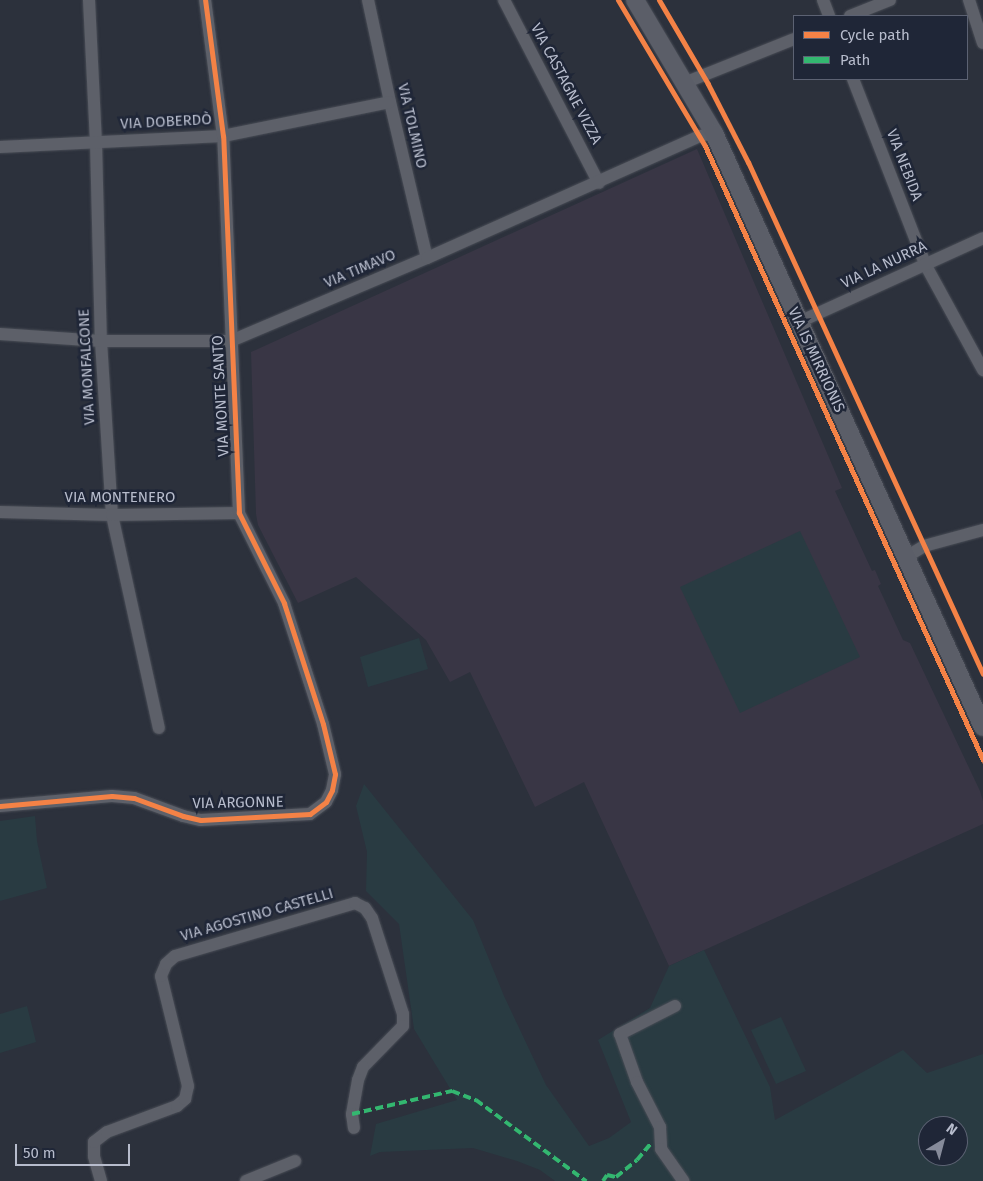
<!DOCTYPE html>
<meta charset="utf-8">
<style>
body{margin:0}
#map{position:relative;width:983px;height:1181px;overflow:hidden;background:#2c313c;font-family:"Fira Sans",sans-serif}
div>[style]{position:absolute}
.medical>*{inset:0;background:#393645}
.green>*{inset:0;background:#293b42}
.roads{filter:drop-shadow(0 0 1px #484c55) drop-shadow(0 0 1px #484c55)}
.street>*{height:12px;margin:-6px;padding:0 6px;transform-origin:6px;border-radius:6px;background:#5d6069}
.secondary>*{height:18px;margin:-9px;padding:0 9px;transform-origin:9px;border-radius:9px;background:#5b5e68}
.quiet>*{height:4px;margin-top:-2px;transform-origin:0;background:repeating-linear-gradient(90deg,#33b770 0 8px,transparent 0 12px)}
.cycleway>*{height:5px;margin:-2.5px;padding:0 2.5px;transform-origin:2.5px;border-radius:2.5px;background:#f48246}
span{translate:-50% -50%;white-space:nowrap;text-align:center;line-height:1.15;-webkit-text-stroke:5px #1f2637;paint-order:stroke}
.street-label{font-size:15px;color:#b7bccc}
.legend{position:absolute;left:793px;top:15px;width:175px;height:65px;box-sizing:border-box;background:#1f2637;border:1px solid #5c6273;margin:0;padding:6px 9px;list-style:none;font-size:15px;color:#b7bccc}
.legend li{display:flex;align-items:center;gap:10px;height:25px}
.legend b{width:25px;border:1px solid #5c6273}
.north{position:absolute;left:918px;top:1116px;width:50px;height:50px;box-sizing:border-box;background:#1f2637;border:1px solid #5c6273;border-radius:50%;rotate:37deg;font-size:14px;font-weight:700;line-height:20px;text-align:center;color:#b7bccc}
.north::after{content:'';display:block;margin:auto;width:18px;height:22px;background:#868b9a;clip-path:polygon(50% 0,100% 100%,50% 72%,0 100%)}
.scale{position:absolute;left:15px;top:1144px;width:115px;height:22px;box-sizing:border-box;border:2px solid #b7bccc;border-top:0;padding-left:6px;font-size:15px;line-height:18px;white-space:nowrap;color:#b7bccc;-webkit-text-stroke:4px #1f2637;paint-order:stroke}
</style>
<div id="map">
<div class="medical">
<i style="clip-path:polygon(697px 149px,842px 488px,835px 491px,872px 571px,875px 570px,881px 584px,878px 586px,903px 640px,910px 643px,980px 791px,983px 801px,983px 824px,669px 966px,584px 782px,535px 807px,470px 672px,450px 682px,426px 640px,356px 577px,298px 603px,258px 525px,256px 514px,251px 352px)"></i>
</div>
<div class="green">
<i style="clip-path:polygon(800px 531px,860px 657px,740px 713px,680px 587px)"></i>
<i style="clip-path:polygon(419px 638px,428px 669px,368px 687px,360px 657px)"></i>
<i style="clip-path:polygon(evenodd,364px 784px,473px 920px,504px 996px,546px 1085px,589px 1146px,609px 1138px,631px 1122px,598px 1040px,650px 1008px,669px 966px,704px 950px,770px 1087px,775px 1120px,903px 1050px,927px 1073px,983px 1054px,983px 1181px,555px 1181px,540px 1170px,517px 1161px,473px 1148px,380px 1152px,370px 1156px,376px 1124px,457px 1100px,414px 1029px,399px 924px,366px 891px,367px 852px,356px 806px,364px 784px,928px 1126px,958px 1126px,958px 1156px,928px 1156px,928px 1126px)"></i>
<i style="clip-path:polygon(35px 816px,37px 841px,47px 888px,0 901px,0 821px)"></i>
<i style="clip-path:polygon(27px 1006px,36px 1042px,0 1053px,0 1014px)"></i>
<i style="clip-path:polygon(781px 1017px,806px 1071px,776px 1084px,751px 1030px)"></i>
</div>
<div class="roads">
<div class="street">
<i style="left:89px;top:0;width:142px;rotate:87.2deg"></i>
<i style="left:96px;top:142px;width:199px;rotate:88.6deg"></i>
<i style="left:101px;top:341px;width:174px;rotate:86.4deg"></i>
<i style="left:112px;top:515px;width:218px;rotate:77.6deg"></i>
<i style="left:368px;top:0;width:104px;rotate:77.8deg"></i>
<i style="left:390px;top:102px;width:160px;rotate:76.7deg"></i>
<i style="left:504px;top:0;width:206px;rotate:62.6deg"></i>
<i style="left:823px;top:0;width:17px;rotate:69deg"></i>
<i style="left:969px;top:0;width:45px;rotate:72deg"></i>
<i style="left:850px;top:16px;width:43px;rotate:-21.8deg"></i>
<i style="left:853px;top:79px;width:199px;rotate:68.7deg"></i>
<i style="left:925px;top:264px;width:121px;rotate:61.3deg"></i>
<i style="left:684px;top:83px;width:118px;rotate:-21.8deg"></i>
<i style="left:0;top:147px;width:223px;rotate:-2.8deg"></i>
<i style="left:223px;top:136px;width:170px;rotate:-11.5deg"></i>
<i style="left:799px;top:322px;width:202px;rotate:-24.5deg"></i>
<i style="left:0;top:334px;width:101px;rotate:4deg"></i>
<i style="left:101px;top:341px;width:130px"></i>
<i style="left:231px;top:341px;width:213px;rotate:-23deg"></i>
<i style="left:427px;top:258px;width:299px;rotate:-24.1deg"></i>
<i style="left:700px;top:136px;width:14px;rotate:-12deg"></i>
<i style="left:0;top:512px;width:112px;rotate:1.5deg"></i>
<i style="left:112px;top:515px;width:127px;rotate:-0.9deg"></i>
<i style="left:906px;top:557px;width:21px;rotate:-31deg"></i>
<i style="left:924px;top:546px;width:61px;rotate:-15.2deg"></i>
<i style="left:0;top:806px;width:112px;rotate:-5.1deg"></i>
<i style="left:112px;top:796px;width:22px;rotate:5deg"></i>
<i style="left:134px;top:798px;width:52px;rotate:20.2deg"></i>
<i style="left:183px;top:816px;width:18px;rotate:13deg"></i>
<i style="left:201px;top:820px;width:109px;rotate:-3.2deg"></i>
<i style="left:310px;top:814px;width:20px;rotate:-37deg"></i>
<i style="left:326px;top:802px;width:13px;rotate:-63deg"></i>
<i style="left:332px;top:790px;width:16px;rotate:-79deg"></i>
<i style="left:335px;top:774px;width:51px;rotate:-103.5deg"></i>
<i style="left:323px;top:724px;width:127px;rotate:-107.9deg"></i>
<i style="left:284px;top:603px;width:101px;rotate:-116.6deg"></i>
<i style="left:239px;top:513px;width:377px;rotate:-92.4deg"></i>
<i style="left:223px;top:136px;width:137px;rotate:-97.5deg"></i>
<i style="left:675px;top:1006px;width:62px;rotate:153deg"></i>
<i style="left:620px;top:1034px;width:51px;rotate:70.5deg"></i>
<i style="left:637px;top:1082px;width:51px;rotate:62.9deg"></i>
<i style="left:660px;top:1127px;width:22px;rotate:87deg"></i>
<i style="left:661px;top:1149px;width:39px;rotate:55deg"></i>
<i style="left:101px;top:1181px;width:26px;rotate:-106deg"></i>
<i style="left:94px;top:1156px;width:14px;rotate:-90deg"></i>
<i style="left:94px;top:1142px;width:16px;rotate:-38deg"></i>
<i style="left:107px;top:1132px;width:75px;rotate:-20.4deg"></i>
<i style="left:177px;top:1106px;width:11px;rotate:-41deg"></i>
<i style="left:185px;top:1099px;width:13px;rotate:-77deg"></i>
<i style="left:188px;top:1086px;width:113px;rotate:-103.8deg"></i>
<i style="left:161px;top:976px;width:13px;rotate:-67deg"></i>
<i style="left:166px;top:964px;width:12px;rotate:-42deg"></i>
<i style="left:175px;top:956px;width:188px;rotate:-16.4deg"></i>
<i style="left:355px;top:903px;width:11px;rotate:27deg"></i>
<i style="left:365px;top:908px;width:12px;rotate:55deg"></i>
<i style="left:372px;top:918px;width:101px;rotate:72.1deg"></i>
<i style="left:403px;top:1014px;width:12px;rotate:90deg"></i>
<i style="left:403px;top:1026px;width:57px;rotate:134.3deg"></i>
<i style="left:363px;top:1067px;width:14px;rotate:111deg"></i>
<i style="left:358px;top:1080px;width:35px;rotate:100deg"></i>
<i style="left:352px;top:1114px;width:14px;rotate:82deg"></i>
<i style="left:246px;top:1181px;width:53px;rotate:-22.2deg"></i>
</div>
<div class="secondary">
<i style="left:635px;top:0;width:155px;rotate:59.3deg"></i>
<i style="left:714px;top:133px;width:652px;rotate:65.64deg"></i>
</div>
</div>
<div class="quiet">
<i style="left:352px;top:1114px;width:103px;rotate:-13deg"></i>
<i style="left:452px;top:1091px;width:26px;rotate:21deg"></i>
<i style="left:476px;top:1100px;width:137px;rotate:36.4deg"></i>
<i style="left:603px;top:1181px;width:7px;rotate:-56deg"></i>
<i style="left:607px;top:1175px;width:9px;rotate:13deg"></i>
<i style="left:616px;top:1177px;width:27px;rotate:-39deg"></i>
<i style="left:637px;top:1160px;width:23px;rotate:-50deg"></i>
</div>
<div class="cycleway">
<i style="left:618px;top:0;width:170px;rotate:59.2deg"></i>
<i style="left:705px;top:146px;width:674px;rotate:65.64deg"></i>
<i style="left:659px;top:0;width:97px;rotate:59.7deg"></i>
<i style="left:708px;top:84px;width:88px;rotate:62.9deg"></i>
<i style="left:748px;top:162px;width:563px;rotate:65.35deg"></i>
<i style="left:0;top:806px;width:112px;rotate:-5.1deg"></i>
<i style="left:112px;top:796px;width:22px;rotate:5deg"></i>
<i style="left:134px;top:798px;width:52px;rotate:20.2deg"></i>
<i style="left:183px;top:816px;width:18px;rotate:13deg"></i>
<i style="left:201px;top:820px;width:109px;rotate:-3.2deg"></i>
<i style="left:310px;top:814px;width:20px;rotate:-37deg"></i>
<i style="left:326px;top:802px;width:13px;rotate:-63deg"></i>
<i style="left:332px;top:790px;width:16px;rotate:-79deg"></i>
<i style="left:335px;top:774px;width:51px;rotate:-103.5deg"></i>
<i style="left:323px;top:724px;width:127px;rotate:-107.9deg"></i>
<i style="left:284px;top:603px;width:101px;rotate:-116.6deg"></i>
<i style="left:239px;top:513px;width:377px;rotate:-92.4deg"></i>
<i style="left:223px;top:136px;width:137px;rotate:-97.5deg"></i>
</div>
<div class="street-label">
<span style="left:566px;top:84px;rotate:62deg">VIA CASTAGNE VIZZA</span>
<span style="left:166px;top:122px;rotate:-3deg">VIA DOBERDÒ</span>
<span style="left:412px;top:126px;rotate:77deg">VIA TOLMINO</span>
<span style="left:904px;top:165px;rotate:69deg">VIA NEBIDA</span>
<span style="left:884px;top:265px;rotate:-25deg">VIA LA NURRA</span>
<span style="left:360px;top:269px;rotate:-23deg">VIA TIMAVO</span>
<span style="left:816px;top:360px;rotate:65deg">VIA IS MIRRIONIS</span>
<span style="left:87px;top:367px;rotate:-93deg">VIA MONFALCONE</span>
<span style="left:221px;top:396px;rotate:-93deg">VIA MONTE SANTO</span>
<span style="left:120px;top:498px">VIA MONTENERO</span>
<span style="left:238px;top:803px;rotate:-1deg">VIA ARGONNE</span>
<span style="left:257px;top:915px;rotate:-16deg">VIA AGOSTINO CASTELLI</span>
</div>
<ul class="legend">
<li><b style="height:6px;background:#f48246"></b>Cycle path</li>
<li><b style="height:6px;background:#33b770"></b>Path</li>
</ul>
<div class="north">N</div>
<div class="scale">50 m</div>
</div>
